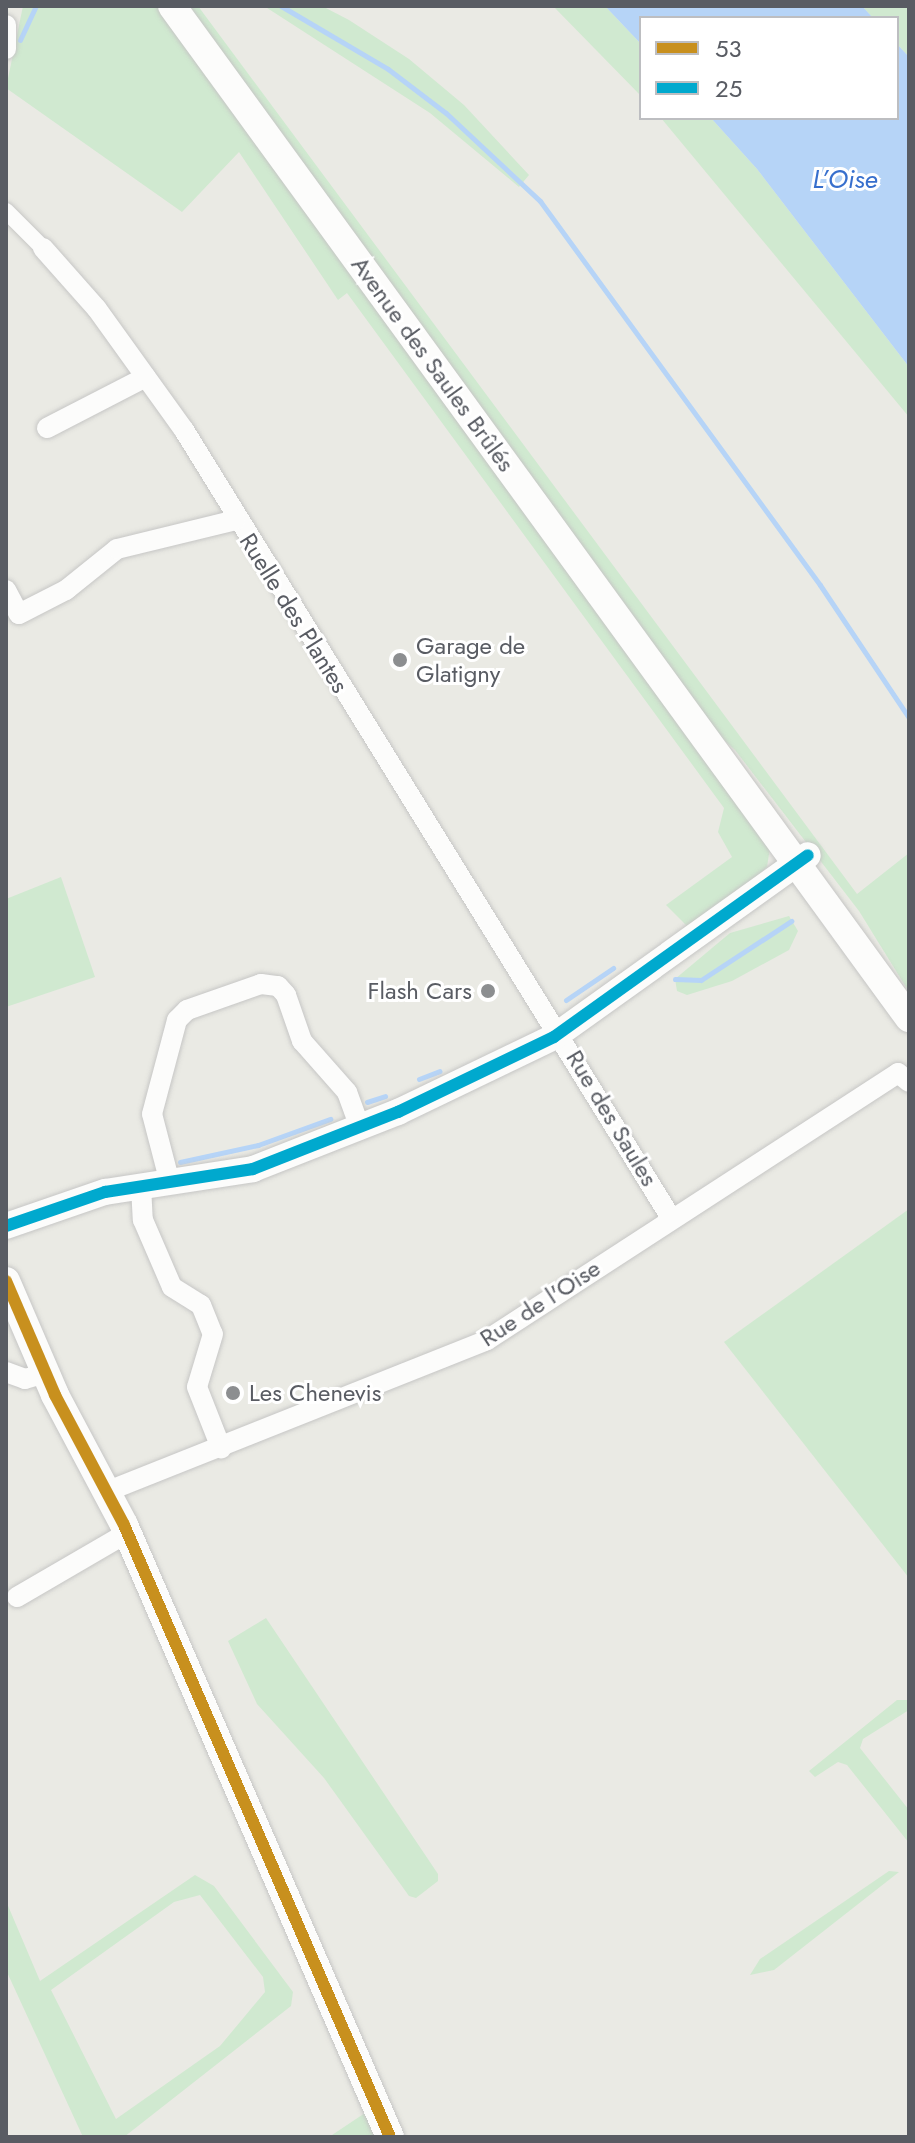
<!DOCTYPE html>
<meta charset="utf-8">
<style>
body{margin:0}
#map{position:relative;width:915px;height:2143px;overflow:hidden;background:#eaeae4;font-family:Jost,sans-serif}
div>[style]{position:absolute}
.green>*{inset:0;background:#d0e9d0}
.water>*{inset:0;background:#b6d4f7}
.stream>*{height:5px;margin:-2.5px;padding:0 2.5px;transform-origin:2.5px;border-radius:2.5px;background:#b6d4f7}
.roads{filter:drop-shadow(0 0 2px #c6c6c5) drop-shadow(0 0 2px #c6c6c5)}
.pedestrian>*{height:16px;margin:-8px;padding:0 8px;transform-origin:8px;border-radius:8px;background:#fcfcfb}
.minor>*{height:20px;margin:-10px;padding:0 10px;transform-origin:10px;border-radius:10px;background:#fcfcfb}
.tertiary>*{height:26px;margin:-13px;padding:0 13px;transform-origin:13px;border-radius:13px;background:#fcfcfb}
.secondary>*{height:28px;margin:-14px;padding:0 14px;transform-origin:14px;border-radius:14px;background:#fcfcfb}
.bus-1>*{height:12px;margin:-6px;padding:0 6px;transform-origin:6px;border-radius:6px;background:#c8901e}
.bus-2>*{height:12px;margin:-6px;padding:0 6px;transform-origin:6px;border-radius:6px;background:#00a9ce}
.dots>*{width:22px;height:22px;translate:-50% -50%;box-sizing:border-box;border:4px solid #fff;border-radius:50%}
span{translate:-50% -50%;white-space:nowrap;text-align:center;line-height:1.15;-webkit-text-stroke:6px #fff;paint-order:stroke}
.street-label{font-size:24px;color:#595c63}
.poi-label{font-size:24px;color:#595c63}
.left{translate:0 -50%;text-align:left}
.right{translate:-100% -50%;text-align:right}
.water-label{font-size:26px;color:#376fcd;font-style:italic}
.frame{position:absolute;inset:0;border:8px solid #595c63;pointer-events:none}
.legend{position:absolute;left:639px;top:16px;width:260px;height:104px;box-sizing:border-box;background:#fff;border:2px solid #bdbec1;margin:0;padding:10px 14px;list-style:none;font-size:24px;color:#595c63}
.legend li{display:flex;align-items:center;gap:16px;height:40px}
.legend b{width:40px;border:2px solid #bdbec1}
</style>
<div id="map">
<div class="green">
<i style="clip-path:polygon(23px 6px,160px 6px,770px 848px,767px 867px,714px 915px,688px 927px,666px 905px,732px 857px,718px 832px,724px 808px,347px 293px,338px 300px,239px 152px,182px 212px,6px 88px)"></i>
<i style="clip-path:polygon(183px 6px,198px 6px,857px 894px,909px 853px,909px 992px,859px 911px,735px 750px,712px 729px)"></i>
<i style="clip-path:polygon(264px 6px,322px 6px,349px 20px,409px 59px,464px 105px,529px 175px,519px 187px,430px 113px)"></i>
<i style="clip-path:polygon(553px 6px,605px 6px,641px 44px,641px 96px)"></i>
<i style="clip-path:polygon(862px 6px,909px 6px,909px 57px,897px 44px,897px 18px,873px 18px)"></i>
<i style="clip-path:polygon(661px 118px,711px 118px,757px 169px,909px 367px,909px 417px)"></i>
<i style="clip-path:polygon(61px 877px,95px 977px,6px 1007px,6px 899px)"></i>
<i style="clip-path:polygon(789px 916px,798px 931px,789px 950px,732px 981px,687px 995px,677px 991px,675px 979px,730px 933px)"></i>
<i style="clip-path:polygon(909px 1209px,909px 1578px,724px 1342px)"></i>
<i style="clip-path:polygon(266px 1618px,438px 1874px,438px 1881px,416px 1898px,409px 1896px,324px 1778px,257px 1704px,228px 1641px)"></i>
<i style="clip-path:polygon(897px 1700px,907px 1700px,909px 1710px,863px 1739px,860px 1748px,909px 1810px,909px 1843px,847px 1765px,838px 1762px,815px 1777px,809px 1771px)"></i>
<i style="clip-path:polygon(889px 1871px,899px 1872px,774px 1970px,750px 1975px,760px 1959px)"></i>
<i style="clip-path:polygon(evenodd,195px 1875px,214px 1886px,293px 1992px,291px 2006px,124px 2137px,83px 2137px,6px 1970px,6px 1901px,40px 1981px,195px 1875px,200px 1895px,263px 1977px,265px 1992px,220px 2046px,116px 2119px,51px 1990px,174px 1902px,200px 1895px)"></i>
<i style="clip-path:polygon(368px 2111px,380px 2137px,329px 2137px)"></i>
</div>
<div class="water">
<i style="clip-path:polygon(605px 6px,862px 6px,873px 18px,641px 18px,641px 44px)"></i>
<i style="clip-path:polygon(897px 44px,909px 57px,909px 367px,757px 169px,711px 118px,897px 118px)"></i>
</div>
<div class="stream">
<i style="left:281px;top:6px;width:124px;rotate:30.5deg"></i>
<i style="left:388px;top:69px;width:73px;rotate:37.2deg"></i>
<i style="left:446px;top:113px;width:129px;rotate:43.1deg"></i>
<i style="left:540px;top:201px;width:475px;rotate:53.9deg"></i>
<i style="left:820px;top:585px;width:160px;rotate:56.2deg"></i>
<i style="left:20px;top:40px;width:38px;rotate:-65deg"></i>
<i style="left:675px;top:979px;width:26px;rotate:2deg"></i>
<i style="left:701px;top:980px;width:108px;rotate:-33.2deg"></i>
<i style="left:566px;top:1000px;width:57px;rotate:-34.2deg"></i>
<i style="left:419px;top:1079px;width:22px;rotate:-21deg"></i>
<i style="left:367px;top:1102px;width:19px;rotate:-18deg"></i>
<i style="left:180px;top:1162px;width:80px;rotate:-12.3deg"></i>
<i style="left:258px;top:1145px;width:77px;rotate:-19.9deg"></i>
</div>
<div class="roads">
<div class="pedestrian">
<i style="left:6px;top:211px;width:52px;rotate:45deg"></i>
</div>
<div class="minor">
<i style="left:6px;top:25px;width:24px;rotate:90deg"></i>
<i style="left:43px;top:248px;width:81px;rotate:48.5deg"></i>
<i style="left:97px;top:309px;width:149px;rotate:54.3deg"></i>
<i style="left:184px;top:430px;width:926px;rotate:58.28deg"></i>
<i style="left:47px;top:428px;width:111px;rotate:-27.3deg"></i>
<i style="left:6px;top:590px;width:27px;rotate:62deg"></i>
<i style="left:19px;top:614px;width:53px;rotate:-27.1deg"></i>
<i style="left:66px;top:590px;width:65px;rotate:-38.8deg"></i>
<i style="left:117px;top:549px;width:122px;rotate:-13.7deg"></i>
<i style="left:170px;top:1183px;width:71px;rotate:-104.6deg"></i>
<i style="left:152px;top:1114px;width:97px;rotate:-75.1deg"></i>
<i style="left:177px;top:1020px;width:14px;rotate:-45deg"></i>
<i style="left:187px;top:1010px;width:78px;rotate:-19.4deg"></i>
<i style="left:261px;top:984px;width:17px;rotate:7deg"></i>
<i style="left:278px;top:986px;width:12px;rotate:48deg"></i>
<i style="left:286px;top:995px;width:49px;rotate:70.8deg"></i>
<i style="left:302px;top:1041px;width:68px;rotate:48.6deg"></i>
<i style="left:347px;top:1092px;width:37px;rotate:70deg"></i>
<i style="left:141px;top:1186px;width:34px;rotate:87deg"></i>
<i style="left:143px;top:1220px;width:73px;rotate:66.6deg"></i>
<i style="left:172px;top:1287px;width:34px;rotate:32deg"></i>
<i style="left:201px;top:1305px;width:31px;rotate:68deg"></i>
<i style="left:213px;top:1334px;width:55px;rotate:106.8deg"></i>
<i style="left:197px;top:1387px;width:66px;rotate:68.5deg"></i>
<i style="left:6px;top:1372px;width:20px;rotate:20deg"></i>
<i style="left:25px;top:1379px;width:22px;rotate:-16deg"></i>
<i style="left:108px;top:1491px;width:408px;rotate:-21.7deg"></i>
<i style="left:487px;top:1340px;width:490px;rotate:-33deg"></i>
<i style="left:898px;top:1073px;width:14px;rotate:39deg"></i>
<i style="left:17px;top:1597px;width:127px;rotate:-30.2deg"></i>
</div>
<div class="tertiary">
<i style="left:6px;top:1226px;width:105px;rotate:-19deg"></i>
<i style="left:105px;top:1192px;width:150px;rotate:-8.8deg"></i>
<i style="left:253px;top:1169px;width:156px;rotate:-21.5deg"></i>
<i style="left:398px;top:1112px;width:173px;rotate:-25.7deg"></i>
<i style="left:554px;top:1037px;width:312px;rotate:-35.6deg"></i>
</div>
<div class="secondary">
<i style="left:172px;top:6px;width:1252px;rotate:53.94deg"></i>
<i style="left:6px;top:1281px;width:124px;rotate:66.7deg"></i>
<i style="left:55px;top:1395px;width:147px;rotate:62deg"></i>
<i style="left:124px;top:1525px;width:667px;rotate:66.51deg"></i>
</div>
</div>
<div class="bus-1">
<i style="left:6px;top:1281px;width:124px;rotate:66.7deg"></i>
<i style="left:55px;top:1395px;width:147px;rotate:62deg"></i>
<i style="left:124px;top:1525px;width:667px;rotate:66.51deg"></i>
</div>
<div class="bus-2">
<i style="left:6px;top:1226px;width:105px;rotate:-19deg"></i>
<i style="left:105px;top:1192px;width:150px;rotate:-8.8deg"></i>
<i style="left:253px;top:1169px;width:156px;rotate:-21.5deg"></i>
<i style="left:398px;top:1112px;width:173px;rotate:-25.7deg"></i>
<i style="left:554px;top:1037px;width:312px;rotate:-35.6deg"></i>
</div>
<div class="dots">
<i style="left:400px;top:660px;background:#8c8e90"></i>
<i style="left:488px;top:991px;background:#8c8e90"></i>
<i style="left:233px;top:1393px;background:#8c8e90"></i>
</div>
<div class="street-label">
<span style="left:433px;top:364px;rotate:54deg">Avenue des Saules Brûlés</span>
<span style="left:294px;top:613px;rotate:58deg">Ruelle des Plantes</span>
<span style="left:612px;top:1118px;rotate:59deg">Rue des Saules</span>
<span style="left:540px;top:1303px;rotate:-33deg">Rue de l'Oise</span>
</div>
<div class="poi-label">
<span class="left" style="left:416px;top:660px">Garage de<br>Glatigny</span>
<span class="right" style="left:472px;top:991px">Flash Cars</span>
<span class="left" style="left:249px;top:1393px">Les Chenevis</span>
</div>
<div class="water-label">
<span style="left:845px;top:180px">L’Oise</span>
</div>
<div class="frame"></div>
<ul class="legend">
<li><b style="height:10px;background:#c8901e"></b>53</li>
<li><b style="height:10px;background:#00a9ce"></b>25</li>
</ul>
</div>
